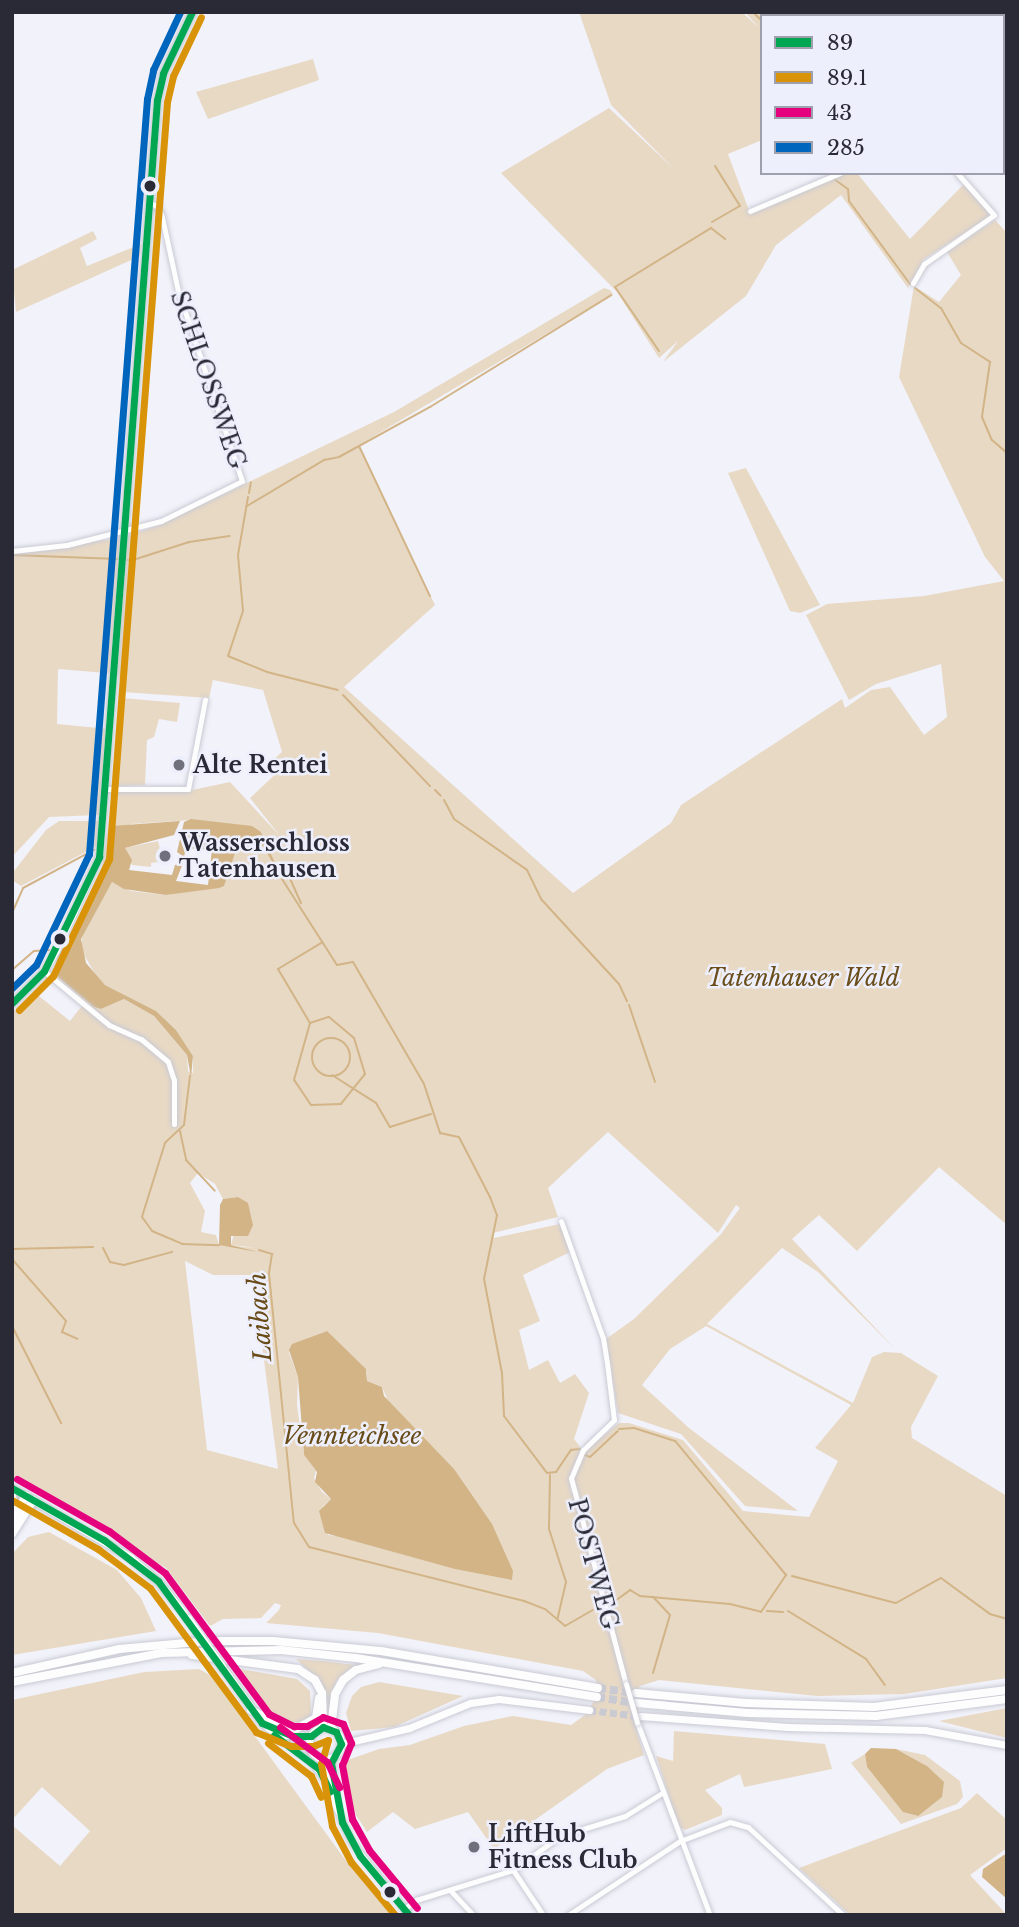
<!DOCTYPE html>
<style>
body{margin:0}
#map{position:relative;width:1019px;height:1927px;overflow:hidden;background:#f2f2fa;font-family:"Libre Baskerville",serif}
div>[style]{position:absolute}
.green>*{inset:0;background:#e8d9c5}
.water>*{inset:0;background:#d2b487}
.stream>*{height:2px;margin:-1px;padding:0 1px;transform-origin:1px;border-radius:1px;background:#d2b487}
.stream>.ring{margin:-1px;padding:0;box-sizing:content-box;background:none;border:2px solid #d2b487;border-radius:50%}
.major-tunnel>*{height:7px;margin-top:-3.5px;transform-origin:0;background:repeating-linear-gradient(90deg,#cacad3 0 7px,transparent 0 10.5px)}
.highway-tunnel>*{height:8px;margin-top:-4px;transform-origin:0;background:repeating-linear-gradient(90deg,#cacad3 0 8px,transparent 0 12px)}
.roads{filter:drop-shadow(0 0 2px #c9cad4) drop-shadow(0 0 2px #c9cad4)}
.minor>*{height:5px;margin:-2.5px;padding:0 2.5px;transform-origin:2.5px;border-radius:2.5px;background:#fdfdfe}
.major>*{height:7px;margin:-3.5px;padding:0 3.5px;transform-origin:3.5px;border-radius:3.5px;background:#fdfdfe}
.major>.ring{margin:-3.5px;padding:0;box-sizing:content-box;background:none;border:7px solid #fdfdfe;border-radius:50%}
.highway>*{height:8px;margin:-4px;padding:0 4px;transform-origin:4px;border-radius:4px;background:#fdfdfe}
.bridges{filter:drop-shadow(0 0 2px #c9cad4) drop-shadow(0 0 2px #c9cad4)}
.minor-bridge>*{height:5px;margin:-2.5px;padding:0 2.5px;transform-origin:2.5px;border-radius:2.5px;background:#fdfdfe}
.major-bridge>*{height:7px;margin:-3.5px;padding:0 3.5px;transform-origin:3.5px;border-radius:3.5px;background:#fdfdfe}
.bus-1>*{height:7px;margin:-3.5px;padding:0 3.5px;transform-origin:3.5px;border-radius:3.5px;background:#00a651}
.bus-2>*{height:7px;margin:-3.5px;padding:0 3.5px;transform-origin:3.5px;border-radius:3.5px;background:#d89308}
.bus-3>*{height:7px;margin:-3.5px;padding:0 3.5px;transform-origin:3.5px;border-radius:3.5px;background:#e5007d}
.bus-4>*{height:7px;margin:-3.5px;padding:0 3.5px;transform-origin:3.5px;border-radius:3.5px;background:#0065bd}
.dots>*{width:19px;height:19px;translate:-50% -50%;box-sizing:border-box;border:4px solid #eeeffd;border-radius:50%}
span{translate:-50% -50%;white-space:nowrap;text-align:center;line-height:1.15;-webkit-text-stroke:5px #eeeffd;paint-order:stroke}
.street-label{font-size:23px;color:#292a36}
.poi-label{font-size:23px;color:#292a36;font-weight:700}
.left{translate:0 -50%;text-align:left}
.park-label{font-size:23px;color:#6a4d19;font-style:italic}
.water-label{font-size:24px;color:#684b17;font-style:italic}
.frame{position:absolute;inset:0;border:14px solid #292a36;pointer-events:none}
.legend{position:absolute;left:760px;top:14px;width:245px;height:161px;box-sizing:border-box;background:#eeeffd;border:2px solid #9fa0ad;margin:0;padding:9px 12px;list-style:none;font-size:21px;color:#292a36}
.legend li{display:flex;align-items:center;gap:14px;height:35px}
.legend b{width:35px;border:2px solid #9fa0ad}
</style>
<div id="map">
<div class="green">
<i style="clip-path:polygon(579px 12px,742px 12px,759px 28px,745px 12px,832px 12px,762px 16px,762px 140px,728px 154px,750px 213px,845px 173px,857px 173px,910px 239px,966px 182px,990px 212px,989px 217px,924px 259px,908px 288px,841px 195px,776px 245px,746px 296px,663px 362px,678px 341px,659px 358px,617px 292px,501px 173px,609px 108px,674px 169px,611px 105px)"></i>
<i style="clip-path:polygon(313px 59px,319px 80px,208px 119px,196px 92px)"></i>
<i style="clip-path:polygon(evenodd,995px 220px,1007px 233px,1007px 1225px,939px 1167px,857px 1251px,819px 1215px,792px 1239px,896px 1350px,818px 1272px,782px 1248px,707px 1324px,853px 1403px,872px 1357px,884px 1352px,901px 1353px,938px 1376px,911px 1427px,912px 1438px,1007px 1496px,1007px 1678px,904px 1694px,817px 1696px,659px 1680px,640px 1686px,634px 1697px,642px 1722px,634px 1722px,644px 1755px,607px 1769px,494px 1849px,468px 1812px,415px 1829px,393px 1812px,367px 1832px,356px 1815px,344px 1775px,348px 1760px,379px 1749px,410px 1745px,464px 1726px,513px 1716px,571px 1725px,585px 1715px,599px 1693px,596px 1680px,583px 1671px,378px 1633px,266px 1623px,279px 1610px,281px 1605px,275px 1603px,261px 1618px,223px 1619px,210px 1626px,166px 1568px,12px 1478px,12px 1013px,34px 992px,70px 1021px,85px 1002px,52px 974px,58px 958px,54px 975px,94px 1007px,101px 1009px,124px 999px,154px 1016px,187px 1055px,188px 1071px,193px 1073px,193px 1056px,176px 1030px,156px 1011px,105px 985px,95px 974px,82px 951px,82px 933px,112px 882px,131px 891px,166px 895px,209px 888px,231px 860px,232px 844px,247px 838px,258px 837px,283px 880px,261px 832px,191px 820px,131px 824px,60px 955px,101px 872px,114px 791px,192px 790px,230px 782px,280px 836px,250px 798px,280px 770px,273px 760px,282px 752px,263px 690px,213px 680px,209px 698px,123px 692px,118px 674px,58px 669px,57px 724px,108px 729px,99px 815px,49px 817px,12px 857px,12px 553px,122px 538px,162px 524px,394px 412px,604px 288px,610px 290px,613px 294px,359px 445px,435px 605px,344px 687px,573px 893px,671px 823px,681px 805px,842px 699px,845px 708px,871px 690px,890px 687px,924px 735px,947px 717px,941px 664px,876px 684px,849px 700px,806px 615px,827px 604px,924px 596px,1004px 581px,985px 557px,899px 377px,914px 286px,939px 302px,961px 275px,947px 252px,995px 220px,608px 1132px,718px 1233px,736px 1205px,740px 1208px,721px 1234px,634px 1319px,606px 1339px,618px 1413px,681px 1434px,745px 1506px,798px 1511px,689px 1428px,642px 1385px,670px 1349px,706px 1326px,851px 1405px,815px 1448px,838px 1461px,809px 1517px,743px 1511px,683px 1440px,629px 1423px,619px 1423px,585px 1451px,573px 1477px,577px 1491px,571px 1493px,569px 1478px,581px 1448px,574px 1439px,589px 1393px,575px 1374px,560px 1383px,548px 1360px,529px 1370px,519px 1330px,540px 1321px,523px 1275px,570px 1252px,560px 1224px,494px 1238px,493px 1233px,558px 1217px,548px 1188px,608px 1132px,995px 220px,198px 1173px,215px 1184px,223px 1199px,238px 1197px,248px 1236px,234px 1234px,231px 1245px,257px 1248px,219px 1245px,216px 1235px,201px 1232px,205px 1211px,190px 1183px,198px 1173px,995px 220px,185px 1261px,213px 1275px,253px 1275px,278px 1469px,207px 1450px,185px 1261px,995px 220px,324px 1332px,367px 1372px,367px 1381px,382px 1387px,460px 1569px,350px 1537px,328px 1535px,322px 1507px,331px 1499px,322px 1492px,314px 1478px,316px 1471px,304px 1455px,297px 1405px,298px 1377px,289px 1353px,293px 1344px,324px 1332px)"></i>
<i style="clip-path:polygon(93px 231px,97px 239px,80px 248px,87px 266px,141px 244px,140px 256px,16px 312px,12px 270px)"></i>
<i style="clip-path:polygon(746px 468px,820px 605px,800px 613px,790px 611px,728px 473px)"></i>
<i style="clip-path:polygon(122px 698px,180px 703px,177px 722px,159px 719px,154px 737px,147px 740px,145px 785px,116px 786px)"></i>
<i style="clip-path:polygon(59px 821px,99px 821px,97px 846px,21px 886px,12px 880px,14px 871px,46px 830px)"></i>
<i style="clip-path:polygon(158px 841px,162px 857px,159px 862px,151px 863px,151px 867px,132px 865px,125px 848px)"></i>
<i style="clip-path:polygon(49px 1532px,117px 1570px,141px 1598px,156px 1631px,12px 1655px,12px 1554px,28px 1537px)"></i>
<i style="clip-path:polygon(296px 1659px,324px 1661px,355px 1665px,336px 1681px,329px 1707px,322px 1683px)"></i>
<i style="clip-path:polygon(235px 1668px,297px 1679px,310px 1691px,311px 1714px,304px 1722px,284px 1724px,266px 1708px)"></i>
<i style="clip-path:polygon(199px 1669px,210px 1675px,344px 1858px,393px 1915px,12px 1915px,12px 1825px,60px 1866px,90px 1831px,42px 1787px,12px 1820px,12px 1700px,144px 1672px)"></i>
<i style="clip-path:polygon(379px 1682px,463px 1696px,394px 1727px,351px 1731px,346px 1713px,352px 1696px,361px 1687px)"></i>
<i style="clip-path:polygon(1007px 1708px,1007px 1738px,939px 1721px)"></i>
<i style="clip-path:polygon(674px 1731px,825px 1744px,832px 1769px,744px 1787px,740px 1774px,705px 1790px,722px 1808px,722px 1815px,685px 1830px,679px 1827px,656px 1756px,673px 1761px)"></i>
<i style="clip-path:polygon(896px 1749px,925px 1755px,960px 1781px,963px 1797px,957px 1804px,901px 1824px,851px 1763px,865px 1754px,867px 1767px,904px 1812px,918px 1816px,927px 1766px)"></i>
<i style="clip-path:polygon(977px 1793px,1007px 1820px,1007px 1848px,970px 1875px,1007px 1915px,850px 1915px,799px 1868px,961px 1808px)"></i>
</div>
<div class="water">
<i style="clip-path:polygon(191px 819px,252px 826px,261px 832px,283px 880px,258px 838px,247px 838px,231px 844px,235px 853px,224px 886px,219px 888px,166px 895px,124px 889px,112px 882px,81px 939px,86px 963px,105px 985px,156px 1011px,176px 1030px,193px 1056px,191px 1077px,187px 1055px,154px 1016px,124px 999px,101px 1009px,94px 1007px,53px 973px,58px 956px,105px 876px,112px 826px,180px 821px,174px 835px,125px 848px,132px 860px,129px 870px,172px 875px,175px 865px,183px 863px,176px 881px,208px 885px,212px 850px,186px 848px,184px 857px,177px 852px,184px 822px)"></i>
<i style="clip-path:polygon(238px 1197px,248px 1203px,253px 1225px,248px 1236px,231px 1236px,231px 1245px,258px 1252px,219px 1245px,220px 1205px,223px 1199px)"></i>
<i style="clip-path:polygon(327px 1331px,366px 1369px,367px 1381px,382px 1387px,384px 1396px,454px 1469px,492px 1524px,513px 1571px,512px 1580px,455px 1569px,325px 1533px,319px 1511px,331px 1499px,315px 1482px,317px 1472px,304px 1455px,298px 1377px,289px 1350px,292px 1344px)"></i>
<i style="clip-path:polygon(871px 1748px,896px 1749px,927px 1766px,944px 1782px,942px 1797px,918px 1816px,903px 1812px,867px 1767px,865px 1754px)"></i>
<i style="clip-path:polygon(1007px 1853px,1007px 1899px,982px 1877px,983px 1869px)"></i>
</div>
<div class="stream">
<i style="left:753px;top:12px;width:13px;rotate:45deg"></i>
<i style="left:834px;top:179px;width:17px;rotate:36deg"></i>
<i style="left:848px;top:189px;width:12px;rotate:85deg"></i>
<i style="left:849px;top:201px;width:103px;rotate:53.7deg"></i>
<i style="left:712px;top:222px;width:32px;rotate:-30deg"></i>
<i style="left:740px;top:206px;width:47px;rotate:-122deg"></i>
<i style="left:915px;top:288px;width:33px;rotate:38deg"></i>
<i style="left:941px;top:308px;width:40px;rotate:60.3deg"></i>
<i style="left:961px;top:343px;width:35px;rotate:33deg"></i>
<i style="left:990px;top:362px;width:56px;rotate:98.3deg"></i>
<i style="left:982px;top:417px;width:25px;rotate:67deg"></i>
<i style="left:992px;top:440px;width:20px;rotate:41deg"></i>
<i style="left:659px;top:351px;width:78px;rotate:-124.5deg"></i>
<i style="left:615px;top:287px;width:113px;rotate:-31.6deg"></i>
<i style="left:711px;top:228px;width:18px;rotate:38deg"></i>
<i style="left:359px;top:446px;width:166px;rotate:64.7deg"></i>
<i style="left:249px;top:493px;width:11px;rotate:-80deg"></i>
<i style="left:248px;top:497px;width:59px;rotate:99.8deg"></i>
<i style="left:238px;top:555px;width:56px;rotate:84.9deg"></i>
<i style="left:243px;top:611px;width:47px;rotate:108.4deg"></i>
<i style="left:228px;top:656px;width:42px;rotate:22.3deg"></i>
<i style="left:267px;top:672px;width:73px;rotate:14.2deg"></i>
<i style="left:247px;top:506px;width:90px;rotate:-30.9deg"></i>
<i style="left:324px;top:460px;width:15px;rotate:-11deg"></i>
<i style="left:339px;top:457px;width:104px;rotate:-28.8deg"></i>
<i style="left:430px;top:407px;width:213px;rotate:-31.7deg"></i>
<i style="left:12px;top:555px;width:106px;rotate:2.2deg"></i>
<i style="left:126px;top:560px;width:2px"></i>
<i style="left:133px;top:560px;width:59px;rotate:-17.8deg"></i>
<i style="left:189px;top:542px;width:41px;rotate:-8.3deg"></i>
<i style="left:343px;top:695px;width:126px;rotate:46.3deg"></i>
<i style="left:435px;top:790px;width:8px;rotate:45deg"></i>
<i style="left:444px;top:800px;width:21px;rotate:62deg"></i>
<i style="left:454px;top:819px;width:89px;rotate:34.9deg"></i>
<i style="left:527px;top:870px;width:32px;rotate:64deg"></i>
<i style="left:541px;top:899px;width:115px;rotate:47.5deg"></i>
<i style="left:619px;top:984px;width:19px;rotate:65deg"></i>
<i style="left:275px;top:864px;width:16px;rotate:38deg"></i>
<i style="left:288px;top:874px;width:32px;rotate:66deg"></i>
<i style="left:282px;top:879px;width:102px;rotate:57.4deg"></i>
<i style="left:337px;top:965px;width:16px;rotate:-11deg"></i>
<i style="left:353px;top:962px;width:141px;rotate:59.8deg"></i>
<i style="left:424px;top:1084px;width:52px;rotate:71.9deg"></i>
<i style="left:440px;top:1133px;width:19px;rotate:12deg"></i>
<i style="left:459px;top:1137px;width:68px;rotate:62.7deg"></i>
<i style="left:490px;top:1197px;width:19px;rotate:69deg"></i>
<i style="left:497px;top:1215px;width:65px;rotate:101.5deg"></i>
<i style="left:484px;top:1279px;width:96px;rotate:79.2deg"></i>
<i style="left:502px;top:1373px;width:43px;rotate:87.3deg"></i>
<i style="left:504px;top:1416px;width:71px;rotate:53deg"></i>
<i style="left:547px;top:1473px;width:9px;rotate:-6deg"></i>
<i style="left:556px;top:1472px;width:27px;rotate:-56deg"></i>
<i style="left:571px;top:1450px;width:9px;rotate:-6deg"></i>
<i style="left:12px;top:913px;width:27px;rotate:-66deg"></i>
<i style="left:23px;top:888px;width:81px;rotate:-28.2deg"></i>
<i style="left:12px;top:970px;width:29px;rotate:-41deg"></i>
<i style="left:34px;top:951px;width:15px;rotate:-4deg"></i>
<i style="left:629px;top:1005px;width:81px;rotate:71.3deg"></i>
<i style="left:310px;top:1023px;width:20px;rotate:-18deg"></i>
<i style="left:329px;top:1017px;width:33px;rotate:40deg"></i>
<i style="left:354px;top:1038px;width:38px;rotate:73deg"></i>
<i style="left:365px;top:1074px;width:38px;rotate:129deg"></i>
<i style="left:341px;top:1104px;width:30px;rotate:178deg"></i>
<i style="left:311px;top:1105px;width:30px;rotate:-124deg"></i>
<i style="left:294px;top:1080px;width:59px;rotate:-74.3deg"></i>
<i style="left:310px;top:1023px;width:63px;rotate:-120.7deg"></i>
<i style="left:278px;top:969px;width:52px;rotate:-31deg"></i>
<i class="ring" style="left:312px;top:1038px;width:36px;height:36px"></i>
<i style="left:332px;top:1075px;width:52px;rotate:32.5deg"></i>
<i style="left:376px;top:1103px;width:28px;rotate:60deg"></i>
<i style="left:390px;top:1127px;width:43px;rotate:-17.6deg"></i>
<i style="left:190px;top:1076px;width:49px;rotate:97deg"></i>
<i style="left:184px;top:1125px;width:26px;rotate:137deg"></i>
<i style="left:165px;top:1143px;width:77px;rotate:107.3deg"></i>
<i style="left:142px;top:1217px;width:17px;rotate:54deg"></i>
<i style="left:152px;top:1231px;width:33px;rotate:23deg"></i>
<i style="left:182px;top:1244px;width:37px;rotate:2deg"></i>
<i style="left:180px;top:1131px;width:30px;rotate:78deg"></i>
<i style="left:186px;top:1160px;width:42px;rotate:46.9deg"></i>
<i style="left:103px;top:1248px;width:16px;rotate:63deg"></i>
<i style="left:110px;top:1262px;width:14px;rotate:12deg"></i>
<i style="left:124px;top:1265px;width:50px;rotate:-15.2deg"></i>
<i style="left:12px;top:1249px;width:81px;rotate:-1.4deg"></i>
<i style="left:259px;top:1250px;width:14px;rotate:17deg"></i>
<i style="left:272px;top:1254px;width:20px;rotate:99deg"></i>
<i style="left:269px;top:1274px;width:250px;rotate:84.3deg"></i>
<i style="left:294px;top:1523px;width:28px;rotate:58deg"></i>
<i style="left:309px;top:1547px;width:222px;rotate:14.1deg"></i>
<i style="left:524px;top:1601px;width:22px;rotate:21deg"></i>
<i style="left:545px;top:1609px;width:26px;rotate:40deg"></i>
<i style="left:565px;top:1626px;width:32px;rotate:-30deg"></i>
<i style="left:12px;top:1259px;width:82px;rotate:48.9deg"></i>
<i style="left:66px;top:1321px;width:12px;rotate:110deg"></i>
<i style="left:62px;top:1332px;width:17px;rotate:24deg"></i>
<i style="left:12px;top:1326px;width:109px;rotate:63.2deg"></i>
<i style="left:585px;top:1455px;width:5px;rotate:22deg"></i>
<i style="left:590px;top:1457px;width:38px;rotate:-43deg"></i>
<i style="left:550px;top:1475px;width:54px;rotate:91.1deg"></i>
<i style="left:549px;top:1529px;width:56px;rotate:72.2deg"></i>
<i style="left:566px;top:1582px;width:37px;rotate:103deg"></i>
<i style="left:792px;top:1576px;width:107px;rotate:14.6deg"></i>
<i style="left:896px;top:1603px;width:51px;rotate:-29.1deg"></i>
<i style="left:941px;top:1578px;width:61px;rotate:36.3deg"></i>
<i style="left:990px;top:1614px;width:18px;rotate:16deg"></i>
<i style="left:615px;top:1601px;width:19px;rotate:-36deg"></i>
<i style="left:630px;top:1590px;width:12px;rotate:31deg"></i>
<i style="left:640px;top:1596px;width:90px;rotate:5.1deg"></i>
<i style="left:730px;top:1604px;width:32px;rotate:14deg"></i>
<i style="left:761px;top:1612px;width:45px;rotate:-56deg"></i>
<i style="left:786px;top:1575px;width:174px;rotate:-129.6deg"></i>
<i style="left:675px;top:1441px;width:43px;rotate:-162.4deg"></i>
<i style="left:634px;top:1428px;width:15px;rotate:176deg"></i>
<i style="left:767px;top:1611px;width:16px;rotate:4deg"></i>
<i style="left:788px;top:1611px;width:92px;rotate:31.6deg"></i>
<i style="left:866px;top:1659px;width:32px;rotate:54deg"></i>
<i style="left:653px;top:1673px;width:60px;rotate:-73.7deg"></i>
<i style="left:670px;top:1615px;width:25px;rotate:-133deg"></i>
</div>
<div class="major-tunnel">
<i style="left:589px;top:1710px;width:51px;rotate:6.7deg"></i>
</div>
<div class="highway-tunnel">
<i style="left:598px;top:1688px;width:35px;rotate:8deg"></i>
<i style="left:597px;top:1697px;width:39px;rotate:9deg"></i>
</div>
<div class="roads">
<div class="minor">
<i style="left:836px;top:12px;width:6px;rotate:45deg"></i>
<i style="left:958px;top:16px;width:4px;rotate:-63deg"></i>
<i style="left:750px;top:211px;width:98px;rotate:-22.9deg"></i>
<i style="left:913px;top:283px;width:22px;rotate:-60deg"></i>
<i style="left:924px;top:264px;width:85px;rotate:-35deg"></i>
<i style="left:994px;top:215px;width:56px;rotate:-131.4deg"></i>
<i style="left:12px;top:551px;width:55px;rotate:-6.2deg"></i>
<i style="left:67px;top:545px;width:97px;rotate:-14.3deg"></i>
<i style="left:161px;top:521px;width:90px;rotate:-26.3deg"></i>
<i style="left:242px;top:481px;width:200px;rotate:-108.6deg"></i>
<i style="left:178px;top:291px;width:76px;rotate:-102.2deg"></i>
<i style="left:162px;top:217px;width:11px;rotate:-112deg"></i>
<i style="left:158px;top:207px;width:10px;rotate:-151deg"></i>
<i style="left:107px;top:789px;width:81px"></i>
<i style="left:188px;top:789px;width:91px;rotate:-79.2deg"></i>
<i style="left:44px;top:971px;width:85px;rotate:39.7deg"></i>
<i style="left:109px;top:1025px;width:35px;rotate:24deg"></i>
<i style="left:141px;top:1039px;width:35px;rotate:40deg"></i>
<i style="left:168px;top:1062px;width:19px;rotate:72deg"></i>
<i style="left:174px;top:1080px;width:44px;rotate:90deg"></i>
<i style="left:561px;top:1221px;width:124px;rotate:70.3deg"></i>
<i style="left:603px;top:1338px;width:25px;rotate:81deg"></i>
<i style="left:607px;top:1363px;width:57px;rotate:83deg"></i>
<i style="left:614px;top:1420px;width:43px;rotate:135.9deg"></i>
<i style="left:583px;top:1450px;width:30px;rotate:113deg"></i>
<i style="left:571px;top:1478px;width:213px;rotate:75.1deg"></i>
<i style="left:637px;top:1722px;width:206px;rotate:69.3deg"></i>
<i style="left:267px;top:1728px;width:53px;rotate:37.3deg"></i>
<i style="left:309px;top:1760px;width:27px;rotate:51deg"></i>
<i style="left:332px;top:1757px;width:28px;rotate:88deg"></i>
<i style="left:322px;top:1759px;width:47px;rotate:75.1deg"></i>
<i style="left:334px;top:1804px;width:41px;rotate:65.3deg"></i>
<i style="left:351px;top:1841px;width:94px;rotate:51.9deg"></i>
<i style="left:513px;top:1870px;width:54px;rotate:56.3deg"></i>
<i style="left:450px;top:1890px;width:34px;rotate:47deg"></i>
<i style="left:404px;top:1909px;width:15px;rotate:-37deg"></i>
<i style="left:416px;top:1900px;width:102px;rotate:-17.2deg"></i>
<i style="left:513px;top:1870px;width:58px;rotate:-35.9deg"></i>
<i style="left:560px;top:1836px;width:68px;rotate:-17.1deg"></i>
<i style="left:625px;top:1816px;width:44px;rotate:-31.9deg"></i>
<i style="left:568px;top:1915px;width:134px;rotate:-33.5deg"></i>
<i style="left:680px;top:1841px;width:53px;rotate:-20.8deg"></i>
<i style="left:730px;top:1822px;width:19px;rotate:16deg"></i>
<i style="left:748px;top:1827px;width:129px;rotate:42.8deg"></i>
</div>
<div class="major">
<i style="left:12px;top:1003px;width:45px;rotate:-45deg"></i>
<i style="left:44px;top:971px;width:24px;rotate:-60deg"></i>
<i style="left:56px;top:950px;width:102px;rotate:-65.2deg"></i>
<i style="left:99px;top:857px;width:759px;rotate:-85.62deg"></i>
<i style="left:157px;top:100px;width:28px;rotate:-77deg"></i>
<i style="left:163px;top:73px;width:68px;rotate:-64.6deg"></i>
<i style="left:12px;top:1488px;width:137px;rotate:30.3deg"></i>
<i style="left:130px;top:1557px;width:37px;rotate:41deg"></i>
<i style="left:158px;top:1581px;width:48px;rotate:51deg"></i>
<i style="left:222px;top:1666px;width:70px;rotate:54.9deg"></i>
<i style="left:262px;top:1723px;width:24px;rotate:30deg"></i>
<i style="left:283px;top:1735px;width:28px;rotate:2deg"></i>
<i style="left:640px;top:1716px;width:148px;rotate:4.3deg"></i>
<i style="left:788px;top:1727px;width:137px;rotate:1.3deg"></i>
<i style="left:925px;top:1730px;width:83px;rotate:10.4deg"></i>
<i class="ring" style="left:309px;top:1727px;width:25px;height:25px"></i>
<i style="left:341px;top:1744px;width:70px;rotate:-13.2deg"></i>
<i style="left:409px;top:1728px;width:66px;rotate:-22.3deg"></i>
<i style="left:470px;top:1703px;width:29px;rotate:-8deg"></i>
<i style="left:499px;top:1699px;width:91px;rotate:7deg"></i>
</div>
<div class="highway">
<i style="left:12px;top:1496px;width:18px;rotate:77deg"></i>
<i style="left:12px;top:1520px;width:28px;rotate:-60deg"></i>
<i style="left:12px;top:1534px;width:40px;rotate:-58deg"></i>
<i style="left:192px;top:1655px;width:107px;rotate:7.5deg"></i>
<i style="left:298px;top:1669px;width:20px;rotate:33deg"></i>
<i style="left:315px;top:1680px;width:15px;rotate:62deg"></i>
<i style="left:322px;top:1693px;width:34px;rotate:88deg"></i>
<i style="left:12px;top:1673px;width:110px;rotate:-12.6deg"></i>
<i style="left:119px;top:1649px;width:90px;rotate:-5.1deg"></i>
<i style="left:209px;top:1641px;width:64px"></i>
<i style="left:273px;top:1641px;width:108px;rotate:5.3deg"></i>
<i style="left:381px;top:1651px;width:220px;rotate:9.7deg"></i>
<i style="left:12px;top:1682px;width:152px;rotate:-11deg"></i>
<i style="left:161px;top:1653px;width:120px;rotate:-1.4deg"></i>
<i style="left:281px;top:1650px;width:75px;rotate:6.1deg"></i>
<i style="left:356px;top:1658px;width:244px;rotate:9.2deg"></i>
<i style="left:636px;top:1693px;width:110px;rotate:5.2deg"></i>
<i style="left:746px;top:1703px;width:128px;rotate:1.8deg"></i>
<i style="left:874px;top:1707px;width:134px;rotate:-7.3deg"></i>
<i style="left:636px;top:1703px;width:112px;rotate:5.1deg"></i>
<i style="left:748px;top:1713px;width:128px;rotate:1.3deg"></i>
<i style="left:876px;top:1716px;width:132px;rotate:-7.4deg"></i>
<i style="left:251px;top:1710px;width:46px;rotate:27.1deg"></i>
<i style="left:292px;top:1731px;width:27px;rotate:-28deg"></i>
<i style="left:316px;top:1718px;width:20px;rotate:-81deg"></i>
<i style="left:331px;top:1728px;width:34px;rotate:-83deg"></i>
<i style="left:335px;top:1694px;width:16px;rotate:-60deg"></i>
<i style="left:343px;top:1680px;width:16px;rotate:-38deg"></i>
<i style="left:356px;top:1670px;width:24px;rotate:-15deg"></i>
</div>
</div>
<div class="bridges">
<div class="minor-bridge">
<i style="left:626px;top:1684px;width:40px;rotate:74deg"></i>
</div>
<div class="major-bridge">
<i style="left:188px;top:1618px;width:59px;rotate:54.7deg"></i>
</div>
</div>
<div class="bus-1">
<i style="left:12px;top:1003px;width:45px;rotate:-45deg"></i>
<i style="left:44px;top:971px;width:127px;rotate:-64.2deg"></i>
<i style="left:99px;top:857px;width:759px;rotate:-85.62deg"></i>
<i style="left:157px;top:100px;width:28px;rotate:-77deg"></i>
<i style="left:163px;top:73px;width:68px;rotate:-64.6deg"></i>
<i style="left:12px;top:1488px;width:106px;rotate:29.5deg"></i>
<i style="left:104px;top:1540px;width:68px;rotate:37.2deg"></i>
<i style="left:158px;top:1581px;width:176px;rotate:53.8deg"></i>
<i style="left:262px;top:1723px;width:33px;rotate:23deg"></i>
<i style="left:292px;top:1736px;width:19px"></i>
<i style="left:311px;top:1736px;width:15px;rotate:-37deg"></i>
<i style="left:323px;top:1727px;width:14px;rotate:21deg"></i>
<i style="left:336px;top:1732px;width:13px;rotate:67deg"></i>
<i style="left:341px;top:1744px;width:21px;rotate:118deg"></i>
<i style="left:331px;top:1763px;width:60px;rotate:79.4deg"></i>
<i style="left:342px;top:1822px;width:38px;rotate:62deg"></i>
<i style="left:360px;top:1856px;width:77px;rotate:50.3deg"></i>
<i style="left:274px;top:1735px;width:56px;rotate:37.1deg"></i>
<i style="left:319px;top:1769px;width:25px;rotate:64deg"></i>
</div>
<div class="bus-2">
<i style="left:19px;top:1010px;width:48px;rotate:-45deg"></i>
<i style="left:53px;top:976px;width:130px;rotate:-64.4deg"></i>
<i style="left:109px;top:859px;width:759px;rotate:-85.62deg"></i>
<i style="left:167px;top:102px;width:27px;rotate:-77deg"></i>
<i style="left:173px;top:76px;width:65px;rotate:-64.6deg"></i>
<i style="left:12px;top:1500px;width:99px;rotate:29.7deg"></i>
<i style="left:98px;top:1549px;width:65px;rotate:36.9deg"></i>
<i style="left:150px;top:1588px;width:179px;rotate:53.6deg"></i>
<i style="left:256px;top:1732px;width:38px;rotate:22deg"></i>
<i style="left:291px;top:1746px;width:22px"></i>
<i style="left:313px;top:1746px;width:16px;rotate:-22deg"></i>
<i style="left:328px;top:1740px;width:25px;rotate:106deg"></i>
<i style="left:321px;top:1764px;width:63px;rotate:79.9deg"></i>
<i style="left:332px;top:1826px;width:41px;rotate:62.2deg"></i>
<i style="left:351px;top:1862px;width:69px;rotate:50.3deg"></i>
<i style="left:268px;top:1743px;width:54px;rotate:37.5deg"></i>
<i style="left:311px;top:1776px;width:23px;rotate:65deg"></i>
</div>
<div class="bus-3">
<i style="left:17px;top:1479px;width:106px;rotate:29.5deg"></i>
<i style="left:109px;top:1531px;width:70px;rotate:36.9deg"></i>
<i style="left:165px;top:1573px;width:175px;rotate:53.6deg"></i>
<i style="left:269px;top:1714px;width:28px;rotate:26deg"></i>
<i style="left:294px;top:1726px;width:13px"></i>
<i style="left:307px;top:1726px;width:18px;rotate:-29deg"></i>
<i style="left:323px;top:1717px;width:21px;rotate:19deg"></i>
<i style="left:343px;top:1724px;width:21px;rotate:67deg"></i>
<i style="left:351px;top:1743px;width:24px;rotate:112deg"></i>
<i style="left:342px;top:1765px;width:55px;rotate:79.5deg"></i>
<i style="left:352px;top:1819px;width:35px;rotate:61deg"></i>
<i style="left:369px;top:1850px;width:75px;rotate:50.4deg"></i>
<i style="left:280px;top:1727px;width:59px;rotate:36.7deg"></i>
<i style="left:327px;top:1762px;width:28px;rotate:64deg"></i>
</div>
<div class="bus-4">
<i style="left:12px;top:988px;width:33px;rotate:-44deg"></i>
<i style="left:36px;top:965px;width:123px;rotate:-64.5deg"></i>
<i style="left:89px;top:854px;width:757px;rotate:-85.61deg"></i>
<i style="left:147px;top:99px;width:30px;rotate:-78deg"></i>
<i style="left:153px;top:70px;width:64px;rotate:-65deg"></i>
</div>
<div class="dots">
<i style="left:150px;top:186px;background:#292a36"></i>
<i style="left:179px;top:765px;background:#6f707b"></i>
<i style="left:165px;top:856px;background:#6f707b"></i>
<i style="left:60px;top:939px;background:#292a36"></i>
<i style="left:474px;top:1847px;background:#6f707b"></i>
<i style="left:390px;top:1892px;background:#292a36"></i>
</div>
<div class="street-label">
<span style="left:208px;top:380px;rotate:71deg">SCHLOSSWEG</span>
<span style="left:593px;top:1564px;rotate:75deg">POSTWEG</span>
</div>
<div class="poi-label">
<span class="left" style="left:193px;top:765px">Alte Rentei</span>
<span class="left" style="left:179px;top:856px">Wasserschloss<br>Tatenhausen</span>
<span class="left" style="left:488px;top:1847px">LiftHub<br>Fitness Club</span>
</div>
<div class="park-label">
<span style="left:803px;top:978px">Tatenhauser Wald</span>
</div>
<div class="water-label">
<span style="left:260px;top:1317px;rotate:-94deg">Laibach</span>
<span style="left:352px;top:1436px">Vennteichsee</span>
</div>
<div class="frame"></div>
<ul class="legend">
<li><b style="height:9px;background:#00a651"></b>89</li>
<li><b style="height:9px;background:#d89308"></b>89.1</li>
<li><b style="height:9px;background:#e5007d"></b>43</li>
<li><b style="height:9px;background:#0065bd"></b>285</li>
</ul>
</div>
